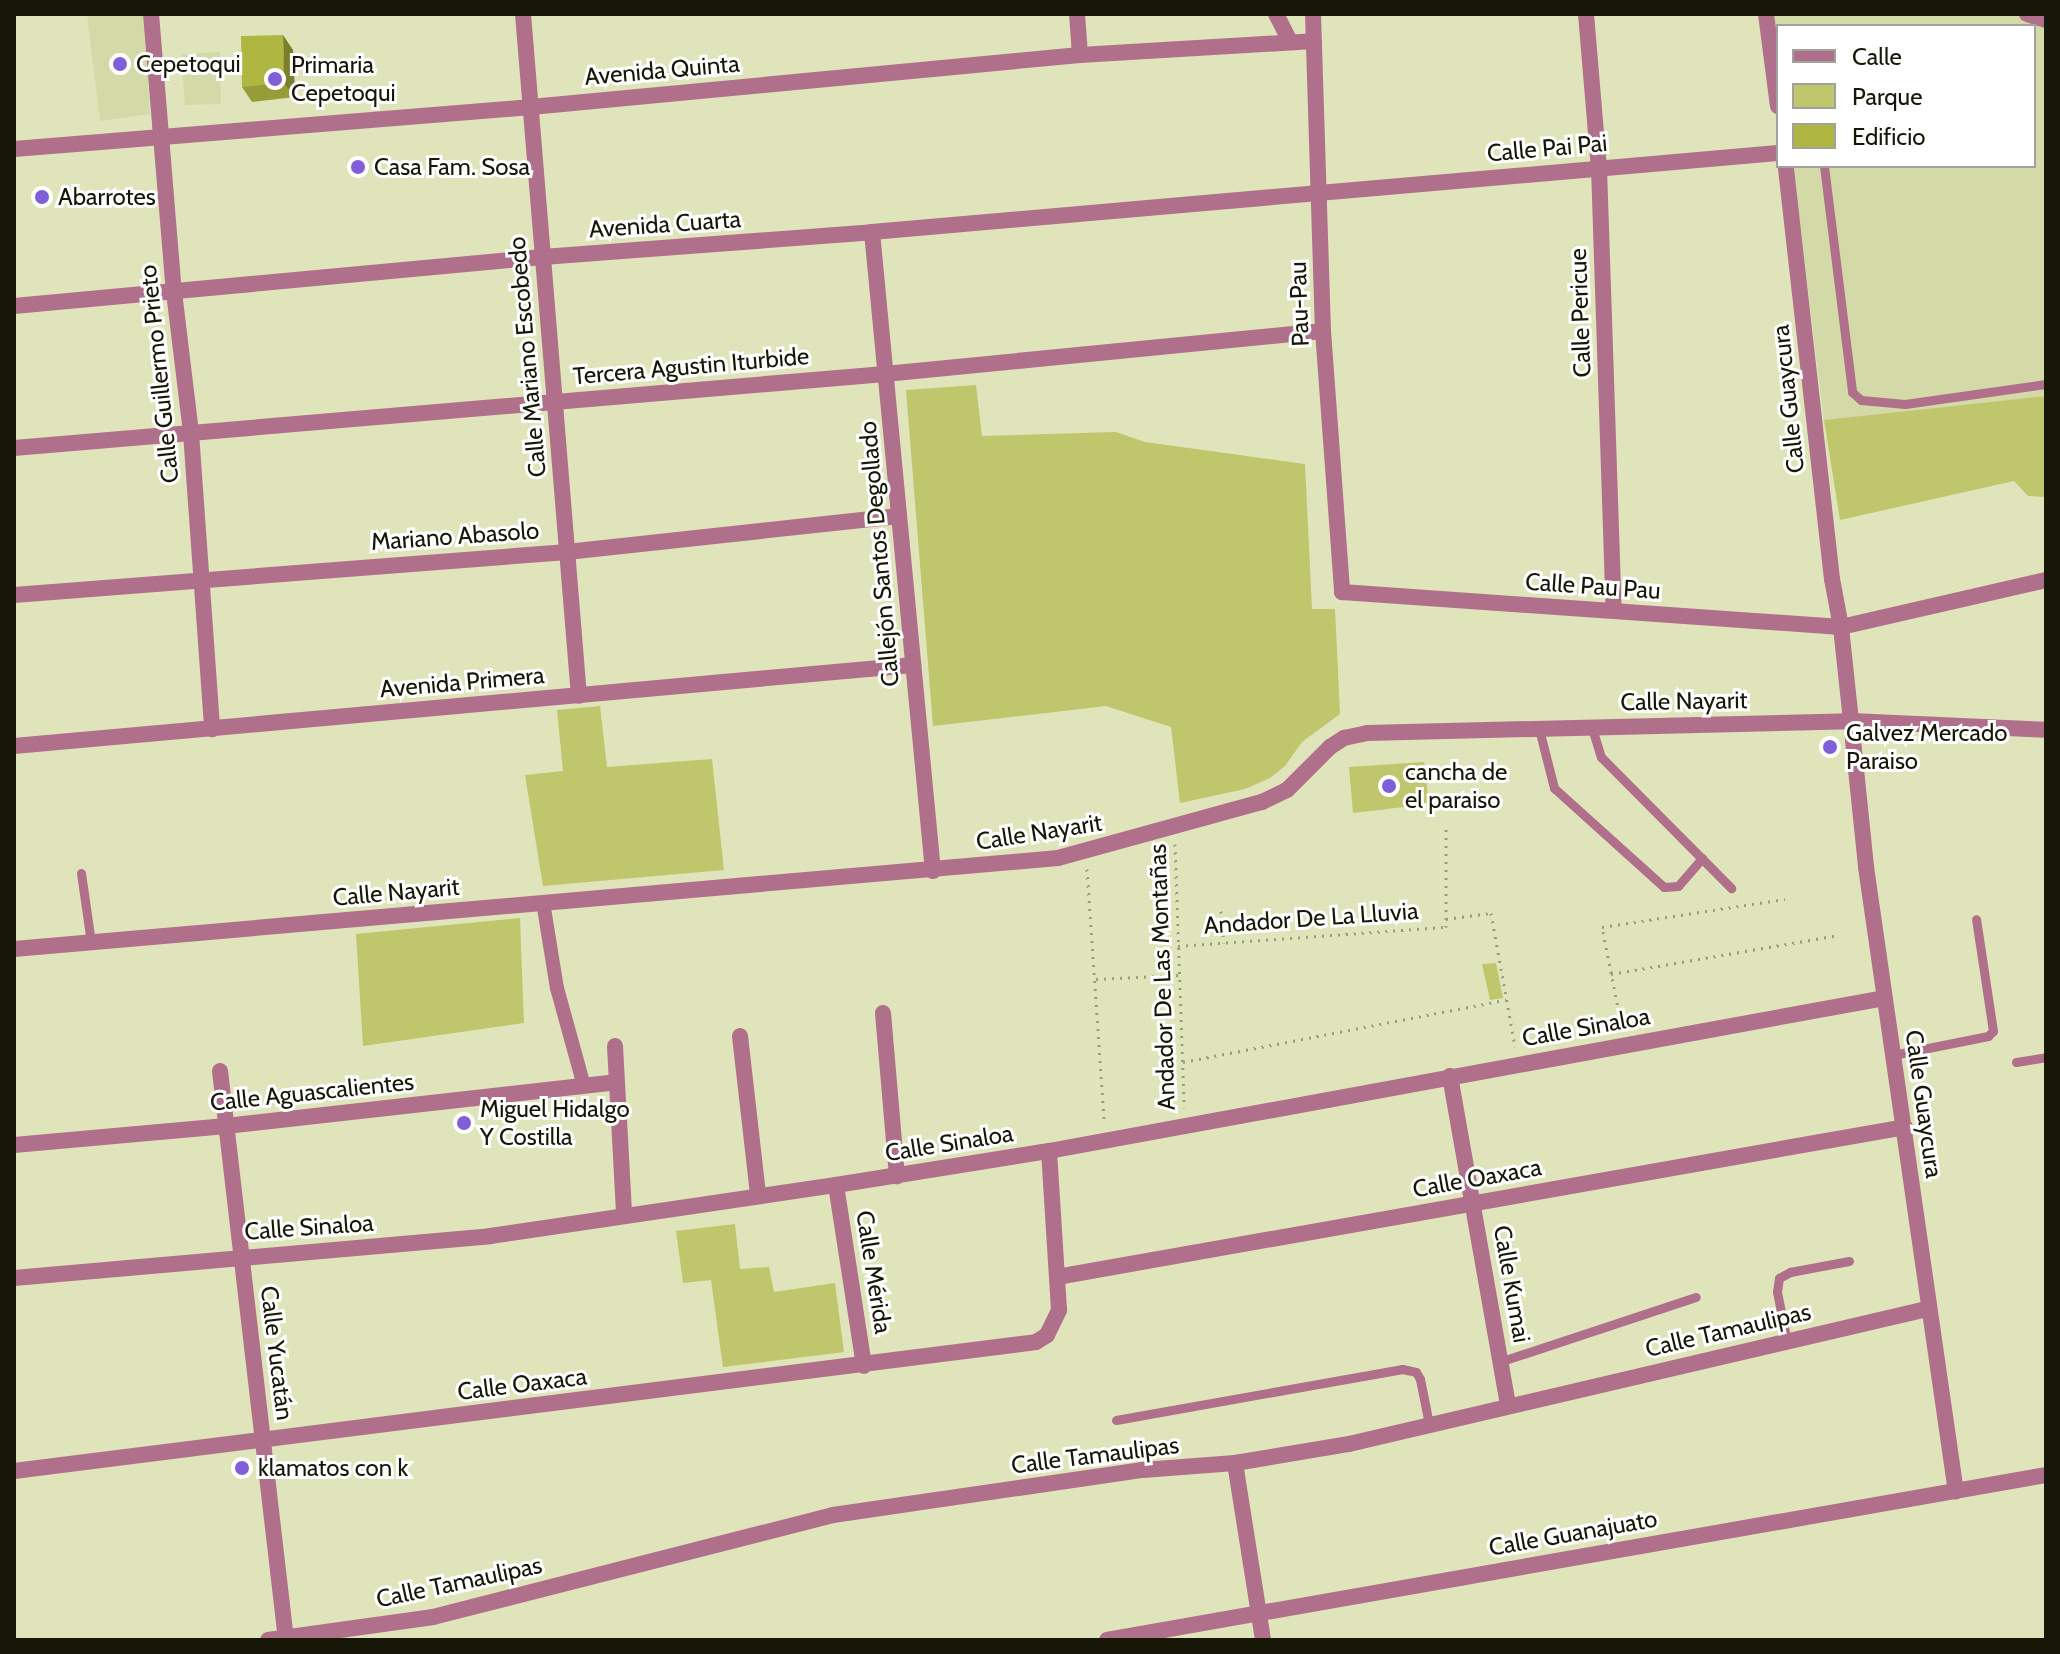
<!DOCTYPE html>
<meta charset="utf-8">
<style>
body{margin:0}
#map{position:relative;width:2060px;height:1654px;overflow:hidden;background:#dfe4ba;font-family:Cabin,sans-serif}
div>[style]{position:absolute}
.built>*{inset:0;background:#d4d9a8}
.green>*{inset:0;background:#bfc66c}
.path>*{height:3px;margin-top:-1.5px;transform-origin:0;background:repeating-linear-gradient(90deg,#9a9d7c 0 2px,transparent 0 8px)}
.service>*{height:9px;margin:-4.5px;padding:0 4.5px;transform-origin:4.5px;border-radius:4.5px;background:#b06f8b}
.pedestrian>*{height:14px;margin:-7px;padding:0 7px;transform-origin:7px;border-radius:7px;background:#b06f8b}
.minor>*{height:16px;margin:-8px;padding:0 8px;transform-origin:8px;border-radius:8px;background:#b06f8b}
.tertiary>*{height:16px;margin:-8px;padding:0 8px;transform-origin:8px;border-radius:8px;background:#b06f8b}
.wall>*{inset:0;background:#969d38}
.shaded-wall>*{inset:0;background:#7a7f2e}
.building>*{inset:0;background:#afb641}
.dots>*{width:22px;height:22px;translate:-50% -50%;box-sizing:border-box;border:4px solid #fff;border-radius:50%}
span{translate:-50% -50%;white-space:nowrap;text-align:center;line-height:1.15;-webkit-text-stroke:6px #fff;paint-order:stroke}
.poi-label{font-size:24px;color:#161707}
.left{translate:0 -50%;text-align:left}
.street-label{font-size:24px;color:#161707}
.frame{position:absolute;inset:0;border:16px solid #161707;pointer-events:none}
.legend{position:absolute;left:1776px;top:24px;width:260px;height:144px;box-sizing:border-box;background:#fff;border:2px solid #a2a29c;margin:0;padding:10px 14px;list-style:none;font-size:24px;color:#161707}
.legend li{display:flex;align-items:center;gap:16px;height:40px}
.legend b{width:40px;border:2px solid #a2a29c}
</style>
<div id="map">
<div class="built">
<i style="clip-path:polygon(87px 14px,143px 14px,150px 114px,100px 121px)"></i>
<i style="clip-path:polygon(1774px 14px,2046px 14px,2046px 396px,1824px 420px,1793px 166px,2034px 166px,2034px 26px,1778px 26px,1778px 49px)"></i>
<i style="clip-path:polygon(220px 52px,221px 104px,185px 105px,181px 54px)"></i>
</div>
<div class="green">
<i style="clip-path:polygon(976px 385px,982px 436px,1116px 432px,1145px 442px,1305px 464px,1312px 609px,1335px 609px,1340px 714px,1302px 742px,1285px 766px,1270px 778px,1245px 789px,1180px 803px,1171px 727px,1106px 706px,933px 726px,906px 390px)"></i>
<i style="clip-path:polygon(2046px 396px,2046px 497px,2028px 496px,2014px 481px,1840px 520px,1824px 420px)"></i>
<i style="clip-path:polygon(600px 706px,607px 767px,712px 759px,724px 870px,543px 886px,525px 775px,563px 771px,557px 710px)"></i>
<i style="clip-path:polygon(1424px 762px,1429px 804px,1353px 813px,1349px 767px)"></i>
<i style="clip-path:polygon(520px 918px,524px 1023px,363px 1046px,356px 934px)"></i>
<i style="clip-path:polygon(1496px 963px,1503px 998px,1490px 1000px,1482px 964px)"></i>
<i style="clip-path:polygon(735px 1224px,740px 1269px,769px 1267px,774px 1292px,835px 1283px,844px 1352px,723px 1367px,711px 1280px,683px 1283px,676px 1231px)"></i>
</div>
<div class="path">
<i style="left:1175px;top:844px;width:264px;rotate:88deg"></i>
<i style="left:1087px;top:869px;width:253px;rotate:86.1deg"></i>
<i style="left:1221px;top:911px;width:32px;rotate:85deg"></i>
<i style="left:1446px;top:919px;width:45px;rotate:-7.6deg"></i>
<i style="left:1491px;top:913px;width:136px;rotate:79.8deg"></i>
<i style="left:1178px;top:946px;width:269px;rotate:-4.1deg"></i>
<i style="left:1446px;top:927px;width:98px;rotate:-90deg"></i>
<i style="left:1611px;top:974px;width:231px;rotate:-9.7deg"></i>
<i style="left:1096px;top:979px;width:84px;rotate:-2.7deg"></i>
<i style="left:1622px;top:1028px;width:103px;rotate:-101.2deg"></i>
<i style="left:1602px;top:927px;width:185px;rotate:-8.7deg"></i>
<i style="left:1183px;top:1062px;width:329px;rotate:-10.9deg"></i>
</div>
<div class="service">
<i style="left:1824px;top:166px;width:228px;rotate:82.9deg"></i>
<i style="left:1852px;top:392px;width:12px;rotate:42deg"></i>
<i style="left:1861px;top:400px;width:44px;rotate:5.2deg"></i>
<i style="left:1905px;top:404px;width:142px;rotate:-8.1deg"></i>
<i style="left:1592px;top:728px;width:30px;rotate:73deg"></i>
<i style="left:1601px;top:757px;width:185px;rotate:45.2deg"></i>
<i style="left:1539px;top:729px;width:61px;rotate:75.7deg"></i>
<i style="left:1554px;top:788px;width:148px;rotate:42deg"></i>
<i style="left:1664px;top:887px;width:14px;rotate:-4deg"></i>
<i style="left:1678px;top:886px;width:37px;rotate:-49deg"></i>
<i style="left:81px;top:873px;width:70px;rotate:81.8deg"></i>
<i style="left:1893px;top:1055px;width:97px;rotate:-11.3deg"></i>
<i style="left:1988px;top:1036px;width:7px;rotate:-45deg"></i>
<i style="left:1993px;top:1031px;width:113px;rotate:-98.6deg"></i>
<i style="left:2016px;top:1062px;width:30px;rotate:-9deg"></i>
<i style="left:1787px;top:1342px;width:51px;rotate:-101.3deg"></i>
<i style="left:1777px;top:1292px;width:14px;rotate:-82deg"></i>
<i style="left:1779px;top:1278px;width:13px;rotate:-29deg"></i>
<i style="left:1790px;top:1272px;width:60px;rotate:-10.6deg"></i>
<i style="left:1502px;top:1361px;width:204px;rotate:-18.3deg"></i>
<i style="left:1116px;top:1420px;width:291px;rotate:-10.1deg"></i>
<i style="left:1402px;top:1369px;width:14px;rotate:12deg"></i>
<i style="left:1416px;top:1372px;width:8px;rotate:60deg"></i>
<i style="left:1420px;top:1379px;width:46px;rotate:78.7deg"></i>
</div>
<div class="pedestrian">
<i style="left:543px;top:902px;width:87px;rotate:80.8deg"></i>
<i style="left:557px;top:988px;width:102px;rotate:74.6deg"></i>
</div>
<div class="minor">
<i style="left:151px;top:14px;width:279px;rotate:85.3deg"></i>
<i style="left:174px;top:292px;width:142px;rotate:83.1deg"></i>
<i style="left:191px;top:433px;width:297px;rotate:85.9deg"></i>
<i style="left:1077px;top:14px;width:41px;rotate:85.8deg"></i>
<i style="left:1276px;top:14px;width:31px;rotate:63deg"></i>
<i style="left:1313px;top:14px;width:317px;rotate:88.2deg"></i>
<i style="left:1323px;top:331px;width:262px;rotate:85.8deg"></i>
<i style="left:1342px;top:592px;width:500px;rotate:4.01deg"></i>
<i style="left:1841px;top:627px;width:49px;rotate:-100.6deg"></i>
<i style="left:1832px;top:579px;width:416px;rotate:-96.4deg"></i>
<i style="left:1586px;top:14px;width:155px;rotate:85.2deg"></i>
<i style="left:1599px;top:168px;width:443px;rotate:88.1deg"></i>
<i style="left:1766px;top:14px;width:93px;rotate:82.6deg"></i>
<i style="left:2027px;top:14px;width:20px;rotate:18deg"></i>
<i style="left:872px;top:232px;width:642px;rotate:84.55deg"></i>
<i style="left:14px;top:306px;width:531px;rotate:-5.29deg"></i>
<i style="left:543px;top:257px;width:330px;rotate:-4.3deg"></i>
<i style="left:872px;top:232px;width:909px;rotate:-4.98deg"></i>
<i style="left:14px;top:448px;width:874px;rotate:-4.86deg"></i>
<i style="left:885px;top:374px;width:440px;rotate:-5.6deg"></i>
<i style="left:14px;top:595px;width:555px;rotate:-4.45deg"></i>
<i style="left:567px;top:552px;width:334px;rotate:-6.2deg"></i>
<i style="left:1851px;top:721px;width:147px;rotate:84.1deg"></i>
<i style="left:1866px;top:867px;width:631px;rotate:81.81deg"></i>
<i style="left:14px;top:746px;width:903px;rotate:-5.15deg"></i>
<i style="left:883px;top:1013px;width:164px;rotate:85.1deg"></i>
<i style="left:740px;top:1036px;width:160px;rotate:83.5deg"></i>
<i style="left:615px;top:1046px;width:168px;rotate:86.9deg"></i>
<i style="left:220px;top:1071px;width:573px;rotate:83.38deg"></i>
<i style="left:1450px;top:1076px;width:334px;rotate:80deg"></i>
<i style="left:14px;top:1145px;width:213px;rotate:-5.1deg"></i>
<i style="left:226px;top:1126px;width:392px;rotate:-6.4deg"></i>
<i style="left:836px;top:1185px;width:183px;rotate:81.2deg"></i>
<i style="left:1057px;top:1277px;width:861px;rotate:-10.03deg"></i>
<i style="left:14px;top:1278px;width:478px;rotate:-5deg"></i>
<i style="left:490px;top:1236px;width:350px;rotate:-8.4deg"></i>
<i style="left:836px;top:1185px;width:216px;rotate:-9.1deg"></i>
<i style="left:1049px;top:1151px;width:849px;rotate:-10.38deg"></i>
<i style="left:1235px;top:1463px;width:179px;rotate:81deg"></i>
<i style="left:14px;top:1471px;width:1030px;rotate:-7.19deg"></i>
<i style="left:1036px;top:1342px;width:13px;rotate:-32deg"></i>
<i style="left:1047px;top:1335px;width:28px;rotate:-64deg"></i>
<i style="left:1059px;top:1310px;width:159px;rotate:-93.6deg"></i>
<i style="left:268px;top:1640px;width:167px;rotate:-7.9deg"></i>
<i style="left:433px;top:1617px;width:413px;rotate:-14.3deg"></i>
<i style="left:833px;top:1515px;width:313px;rotate:-8.3deg"></i>
<i style="left:1143px;top:1470px;width:92px;rotate:-4.4deg"></i>
<i style="left:1235px;top:1463px;width:116px;rotate:-9.5deg"></i>
<i style="left:1349px;top:1444px;width:594px;rotate:-13.15deg"></i>
<i style="left:1107px;top:1640px;width:953px;rotate:-9.97deg"></i>
</div>
<div class="tertiary">
<i style="left:523px;top:14px;width:684px;rotate:85.31deg"></i>
<i style="left:14px;top:149px;width:519px;rotate:-4.64deg"></i>
<i style="left:531px;top:107px;width:551px;rotate:-5.41deg"></i>
<i style="left:1080px;top:55px;width:234px;rotate:-3.4deg"></i>
<i style="left:1851px;top:721px;width:95px;rotate:-96.1deg"></i>
<i style="left:1841px;top:627px;width:210px;rotate:-12.9deg"></i>
<i style="left:14px;top:949px;width:1048px;rotate:-4.98deg"></i>
<i style="left:1058px;top:858px;width:212px;rotate:-15.4deg"></i>
<i style="left:1262px;top:802px;width:28px;rotate:-26deg"></i>
<i style="left:1287px;top:790px;width:61px;rotate:-45deg"></i>
<i style="left:1330px;top:747px;width:17px;rotate:-33deg"></i>
<i style="left:1344px;top:738px;width:24px;rotate:-12deg"></i>
<i style="left:1367px;top:733px;width:484px;rotate:-1.4deg"></i>
<i style="left:1851px;top:721px;width:195px;rotate:2.6deg"></i>
</div>
<div class="wall">
<i style="clip-path:polygon(293px 50px,295px 97px,252px 102px,242px 87px)"></i>
</div>
<div class="shaded-wall">
<i style="clip-path:polygon(283px 35px,293px 50px,295px 97px,284px 83px)"></i>
</div>
<div class="building">
<i style="clip-path:polygon(283px 35px,284px 83px,242px 87px,241px 36px)"></i>
</div>
<div class="dots">
<i style="left:120px;top:64px;background:#7f5ed8"></i>
<i style="left:275px;top:79px;background:#7f5ed8"></i>
<i style="left:358px;top:167px;background:#7f5ed8"></i>
<i style="left:42px;top:197px;background:#7f5ed8"></i>
<i style="left:1830px;top:747px;background:#7f5ed8"></i>
<i style="left:1389px;top:786px;background:#7f5ed8"></i>
<i style="left:464px;top:1123px;background:#7f5ed8"></i>
<i style="left:242px;top:1468px;background:#7f5ed8"></i>
</div>
<div class="poi-label">
<span class="left" style="left:136px;top:64px">Cepetoqui</span>
<span class="left" style="left:291px;top:79px">Primaria<br>Cepetoqui</span>
<span class="left" style="left:374px;top:167px">Casa Fam. Sosa</span>
<span class="left" style="left:58px;top:197px">Abarrotes</span>
<span class="left" style="left:1846px;top:747px">Galvez Mercado<br>Paraiso</span>
<span class="left" style="left:1405px;top:786px">cancha de<br>el paraiso</span>
<span class="left" style="left:480px;top:1123px">Miguel Hidalgo<br>Y Costilla</span>
<span class="left" style="left:258px;top:1468px">klamatos con k</span>
</div>
<div class="street-label">
<span style="left:662px;top:70px;rotate:-5deg">Avenida Quinta</span>
<span style="left:1547px;top:148px;rotate:-5deg">Calle Pai Pai</span>
<span style="left:665px;top:224px;rotate:-4deg">Avenida Cuarta</span>
<span style="left:1299px;top:304px;rotate:-92deg">Pau-Pau</span>
<span style="left:1580px;top:313px;rotate:-92deg">Calle Pericue</span>
<span style="left:527px;top:357px;rotate:-95deg">Calle Mariano Escobedo</span>
<span style="left:691px;top:366px;rotate:-5deg">Tercera Agustin Iturbide</span>
<span style="left:159px;top:374px;rotate:-96deg">Calle Guillermo Prieto</span>
<span style="left:1788px;top:399px;rotate:-96deg">Calle Guaycura</span>
<span style="left:455px;top:536px;rotate:-4deg">Mariano Abasolo</span>
<span style="left:879px;top:554px;rotate:-95deg">Callejón Santos Degollado</span>
<span style="left:1593px;top:586px;rotate:4deg">Calle Pau Pau</span>
<span style="left:462px;top:682px;rotate:-5deg">Avenida Primera</span>
<span style="left:1684px;top:701px;rotate:-1deg">Calle Nayarit</span>
<span style="left:1039px;top:832px;rotate:-9deg">Calle Nayarit</span>
<span style="left:396px;top:892px;rotate:-5deg">Calle Nayarit</span>
<span style="left:1311px;top:918px;rotate:-4deg">Andador De La Lluvia</span>
<span style="left:1162px;top:977px;rotate:-92deg">Andador De Las Montañas</span>
<span style="left:1586px;top:1027px;rotate:-10deg">Calle Sinaloa</span>
<span style="left:312px;top:1092px;rotate:-6deg">Calle Aguascalientes</span>
<span style="left:1924px;top:1104px;rotate:82deg">Calle Guaycura</span>
<span style="left:949px;top:1143px;rotate:-9deg">Calle Sinaloa</span>
<span style="left:1477px;top:1178px;rotate:-10deg">Calle Oaxaca</span>
<span style="left:309px;top:1227px;rotate:-4deg">Calle Sinaloa</span>
<span style="left:874px;top:1272px;rotate:81deg">Calle Mérida</span>
<span style="left:1512px;top:1284px;rotate:80deg">Calle Kumai</span>
<span style="left:1728px;top:1330px;rotate:-13deg">Calle Tamaulipas</span>
<span style="left:277px;top:1353px;rotate:83deg">Calle Yucatán</span>
<span style="left:522px;top:1384px;rotate:-7deg">Calle Oaxaca</span>
<span style="left:1095px;top:1455px;rotate:-7deg">Calle Tamaulipas</span>
<span style="left:1573px;top:1533px;rotate:-10deg">Calle Guanajuato</span>
<span style="left:459px;top:1582px;rotate:-12deg">Calle Tamaulipas</span>
</div>
<div class="frame"></div>
<ul class="legend">
<li><b style="height:10px;background:#b06f8b"></b>Calle</li>
<li><b style="height:22px;background:#bfc66c"></b>Parque</li>
<li><b style="height:22px;background:#afb641"></b>Edificio</li>
</ul>
</div>
